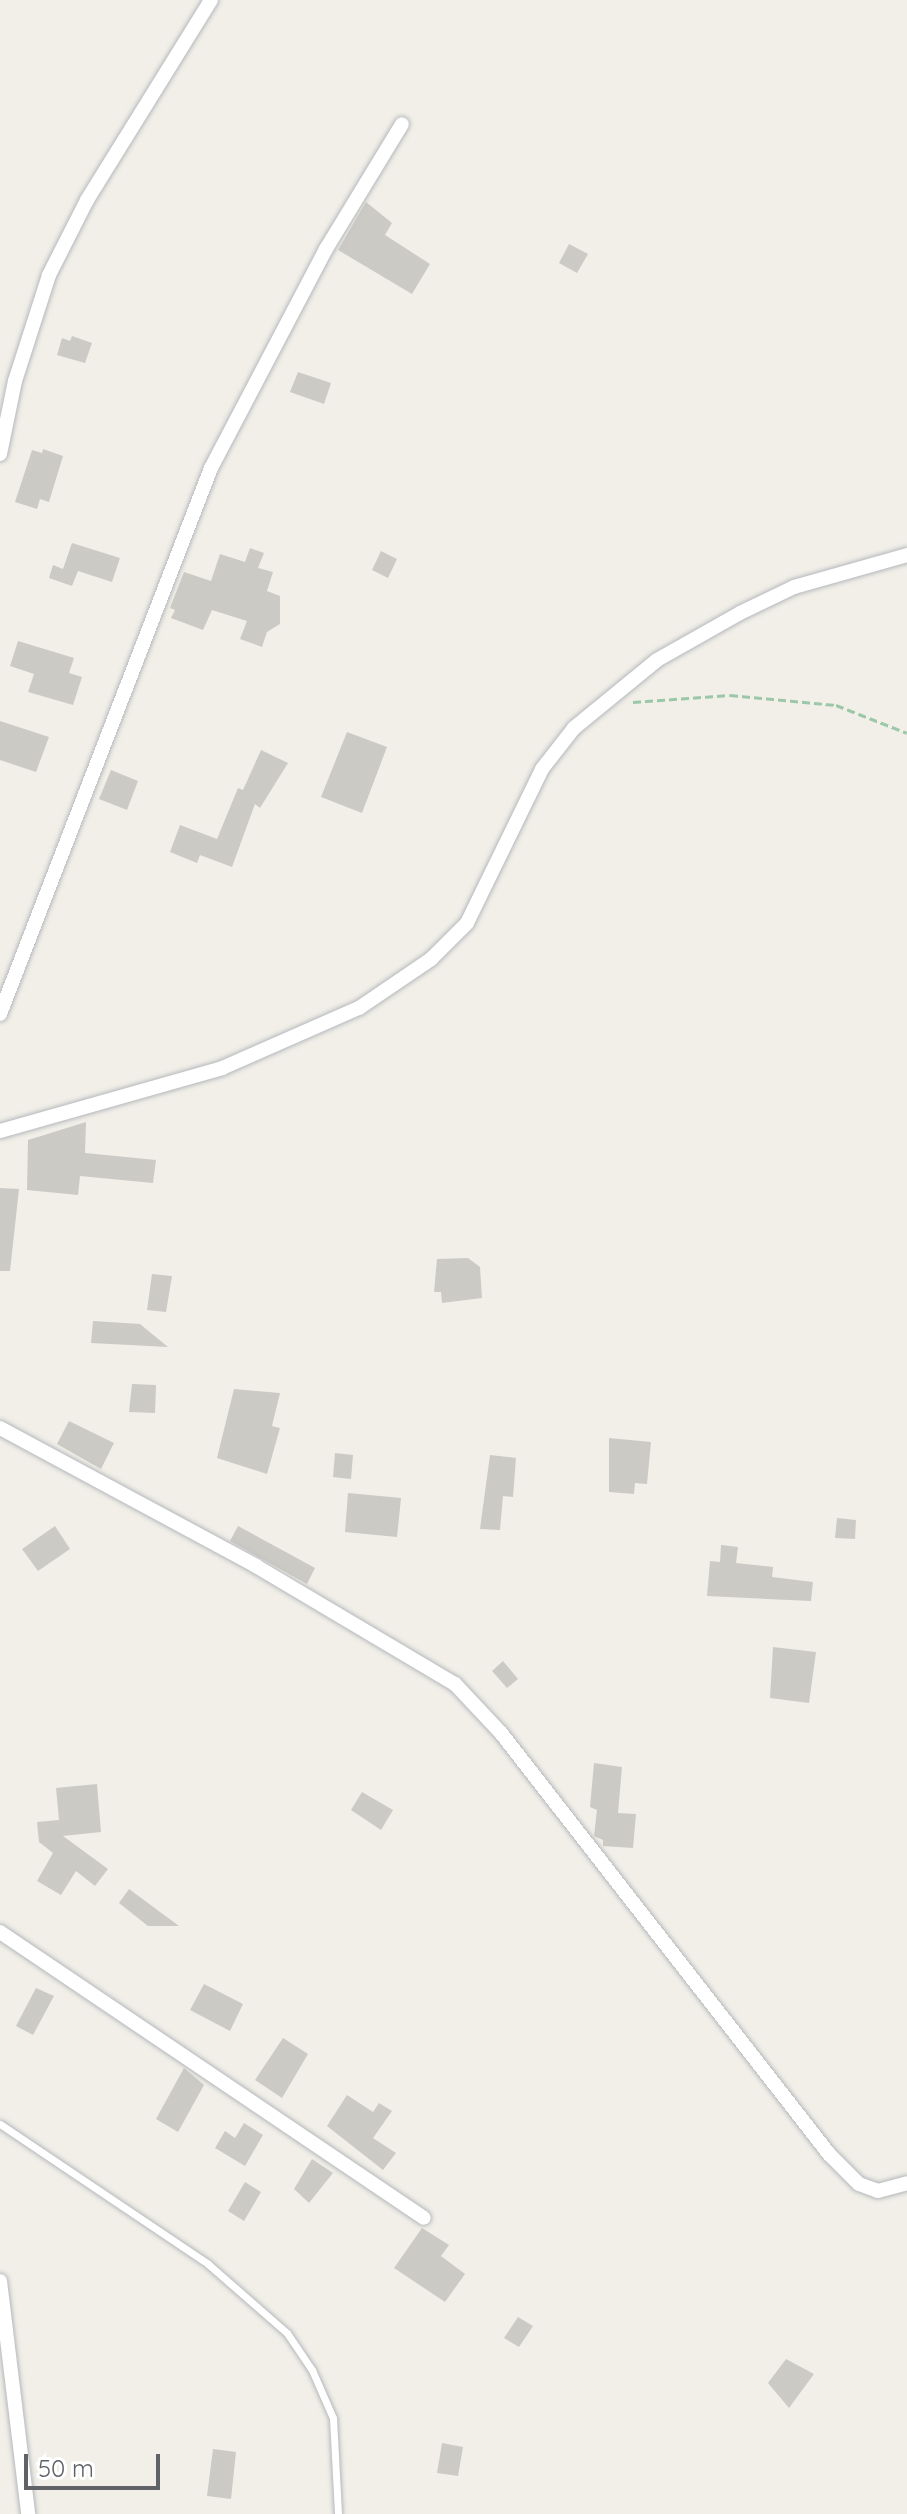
<!DOCTYPE html>
<style>
body{margin:0}
#map{position:relative;width:907px;height:2514px;overflow:hidden;background:#f1efe8;font-family:Quicksand,sans-serif}
div>[style]{position:absolute}
.building>*{inset:0;background:#cccac5}
.path>*{height:3px;margin-top:-1.5px;transform-origin:0;background:repeating-linear-gradient(90deg,#9cc7a9 0 8px,transparent 0 12px)}
.roads{filter:drop-shadow(0 0 2px #b5b8bc) drop-shadow(0 0 2px #b5b8bc)}
.lane>*{height:7px;margin:-3.5px;padding:0 3.5px;transform-origin:3.5px;border-radius:3.5px;background:#fff}
.street>*{height:14px;margin:-7px;padding:0 7px;transform-origin:7px;border-radius:7px;background:#fff}
span{translate:-50% -50%;white-space:nowrap;text-align:center;line-height:1.15;-webkit-text-stroke:8px #fff;paint-order:stroke}
.scale{position:absolute;left:24px;top:2454px;width:136px;height:36px;box-sizing:border-box;border:4px solid #5f6368;border-top:0;padding-left:10px;font-size:24px;line-height:28px;white-space:nowrap;color:#5f6368;-webkit-text-stroke:6px #fff;paint-order:stroke}
</style>
<div id="map">
<div class="building">
<i style="clip-path:polygon(366px 202px,392px 223px,385px 235px,430px 264px,412px 294px,338px 250px)"></i>
<i style="clip-path:polygon(569px 244px,588px 254px,577px 273px,559px 263px)"></i>
<i style="clip-path:polygon(72px 336px,92px 343px,85px 363px,57px 355px,62px 338px,70px 341px)"></i>
<i style="clip-path:polygon(298px 372px,331px 383px,324px 404px,290px 392px)"></i>
<i style="clip-path:polygon(43px 449px,63px 456px,49px 502px,40px 499px,37px 509px,15px 502px,32px 450px,42px 453px)"></i>
<i style="clip-path:polygon(72px 543px,120px 558px,112px 582px,78px 571px,72px 586px,49px 578px,53px 565px,63px 569px)"></i>
<i style="clip-path:polygon(250px 548px,264px 553px,258px 568px,273px 572px,267px 591px,280px 596px,280px 624px,267px 632px,262px 647px,240px 639px,247px 621px,212px 610px,203px 630px,171px 618px,175px 610px,170px 608px,184px 572px,211px 581px,220px 554px,245px 562px)"></i>
<i style="clip-path:polygon(381px 551px,397px 559px,388px 578px,372px 570px)"></i>
<i style="clip-path:polygon(18px 641px,74px 658px,69px 673px,82px 677px,73px 705px,28px 692px,34px 674px,10px 666px)"></i>
<i style="clip-path:polygon(0 721px,49px 737px,36px 772px,0 760px)"></i>
<i style="clip-path:polygon(347px 732px,387px 747px,362px 813px,321px 797px)"></i>
<i style="clip-path:polygon(261px 750px,288px 763px,260px 808px,255px 804px,232px 867px,200px 855px,197px 863px,170px 852px,180px 825px,217px 839px,238px 788px,243px 790px)"></i>
<i style="clip-path:polygon(111px 770px,138px 781px,127px 810px,99px 799px)"></i>
<i style="clip-path:polygon(86px 1122px,85px 1153px,156px 1160px,153px 1183px,80px 1176px,78px 1195px,27px 1190px,28px 1140px)"></i>
<i style="clip-path:polygon(0 1188px,19px 1189px,10px 1271px,0 1271px)"></i>
<i style="clip-path:polygon(468px 1258px,480px 1267px,482px 1298px,442px 1303px,441px 1292px,434px 1292px,437px 1259px)"></i>
<i style="clip-path:polygon(152px 1274px,172px 1276px,166px 1312px,147px 1310px)"></i>
<i style="clip-path:polygon(93px 1321px,140px 1324px,168px 1347px,91px 1343px)"></i>
<i style="clip-path:polygon(132px 1384px,156px 1385px,155px 1413px,129px 1412px)"></i>
<i style="clip-path:polygon(234px 1389px,280px 1393px,272px 1426px,280px 1428px,267px 1474px,217px 1458px)"></i>
<i style="clip-path:polygon(69px 1421px,114px 1443px,101px 1469px,57px 1444px)"></i>
<i style="clip-path:polygon(609px 1438px,651px 1442px,647px 1484px,635px 1483px,634px 1494px,609px 1492px)"></i>
<i style="clip-path:polygon(335px 1453px,353px 1455px,351px 1479px,333px 1477px)"></i>
<i style="clip-path:polygon(490px 1455px,516px 1458px,513px 1497px,503px 1496px,500px 1530px,480px 1529px)"></i>
<i style="clip-path:polygon(348px 1493px,401px 1498px,397px 1537px,345px 1532px)"></i>
<i style="clip-path:polygon(837px 1518px,856px 1520px,855px 1539px,835px 1538px)"></i>
<i style="clip-path:polygon(55px 1526px,70px 1549px,38px 1571px,22px 1549px)"></i>
<i style="clip-path:polygon(238px 1526px,315px 1568px,307px 1584px,230px 1541px)"></i>
<i style="clip-path:polygon(721px 1545px,738px 1547px,736px 1563px,773px 1567px,772px 1577px,813px 1582px,811px 1601px,707px 1596px,710px 1561px,720px 1562px)"></i>
<i style="clip-path:polygon(773px 1647px,816px 1652px,809px 1703px,770px 1698px)"></i>
<i style="clip-path:polygon(503px 1661px,518px 1679px,507px 1688px,492px 1671px)"></i>
<i style="clip-path:polygon(594px 1763px,622px 1767px,618px 1813px,636px 1814px,633px 1848px,603px 1846px,603px 1840px,594px 1836px,597px 1810px,590px 1807px)"></i>
<i style="clip-path:polygon(97px 1784px,101px 1832px,63px 1836px,108px 1869px,95px 1886px,76px 1871px,61px 1895px,37px 1881px,53px 1853px,39px 1842px,37px 1822px,59px 1820px,56px 1788px)"></i>
<i style="clip-path:polygon(362px 1792px,393px 1810px,381px 1830px,351px 1810px)"></i>
<i style="clip-path:polygon(129px 1889px,179px 1926px,148px 1926px,119px 1903px)"></i>
<i style="clip-path:polygon(204px 1984px,243px 2004px,230px 2031px,190px 2010px)"></i>
<i style="clip-path:polygon(36px 1988px,54px 1996px,33px 2035px,16px 2026px)"></i>
<i style="clip-path:polygon(283px 2038px,308px 2054px,282px 2098px,255px 2080px)"></i>
<i style="clip-path:polygon(184px 2068px,204px 2085px,178px 2132px,156px 2119px)"></i>
<i style="clip-path:polygon(347px 2095px,373px 2112px,379px 2103px,392px 2111px,373px 2138px,396px 2153px,383px 2170px,327px 2126px)"></i>
<i style="clip-path:polygon(244px 2123px,263px 2135px,245px 2166px,215px 2148px,225px 2131px,235px 2138px)"></i>
<i style="clip-path:polygon(312px 2159px,333px 2173px,309px 2203px,294px 2189px)"></i>
<i style="clip-path:polygon(245px 2182px,261px 2192px,244px 2221px,228px 2211px)"></i>
<i style="clip-path:polygon(422px 2228px,449px 2245px,441px 2256px,465px 2274px,445px 2302px,394px 2268px)"></i>
<i style="clip-path:polygon(518px 2317px,533px 2326px,519px 2347px,504px 2338px)"></i>
<i style="clip-path:polygon(786px 2359px,814px 2374px,789px 2408px,768px 2383px)"></i>
<i style="clip-path:polygon(442px 2443px,463px 2447px,458px 2476px,437px 2473px)"></i>
<i style="clip-path:polygon(213px 2449px,236px 2452px,231px 2499px,207px 2496px)"></i>
</div>
<div class="path">
<i style="left:633px;top:702px;width:97px;rotate:-4.1deg"></i>
<i style="left:730px;top:695px;width:106px;rotate:5.4deg"></i>
<i style="left:836px;top:705px;width:76px;rotate:21.5deg"></i>
</div>
<div class="roads">
<div class="lane">
<i style="left:0;top:2124px;width:251px;rotate:33.9deg"></i>
<i style="left:208px;top:2264px;width:105px;rotate:41.1deg"></i>
<i style="left:287px;top:2333px;width:45px;rotate:56deg"></i>
<i style="left:312px;top:2370px;width:52px;rotate:66.4deg"></i>
<i style="left:333px;top:2418px;width:96px;rotate:87deg"></i>
</div>
<div class="street">
<i style="left:0;top:454px;width:75px;rotate:-78.4deg"></i>
<i style="left:15px;top:381px;width:111px;rotate:-72.2deg"></i>
<i style="left:49px;top:275px;width:84px;rotate:-63.1deg"></i>
<i style="left:87px;top:200px;width:235px;rotate:-58.2deg"></i>
<i style="left:0;top:1014px;width:585px;rotate:-68.87deg"></i>
<i style="left:211px;top:468px;width:247px;rotate:-62.3deg"></i>
<i style="left:326px;top:249px;width:146px;rotate:-58.7deg"></i>
<i style="left:0;top:1131px;width:231px;rotate:-15.8deg"></i>
<i style="left:222px;top:1068px;width:150px;rotate:-23.7deg"></i>
<i style="left:359px;top:1008px;width:87px;rotate:-34.2deg"></i>
<i style="left:431px;top:959px;width:51px;rotate:-45deg"></i>
<i style="left:467px;top:923px;width:171px;rotate:-64deg"></i>
<i style="left:542px;top:769px;width:52px;rotate:-52deg"></i>
<i style="left:574px;top:728px;width:107px;rotate:-39.3deg"></i>
<i style="left:657px;top:660px;width:95px;rotate:-29.5deg"></i>
<i style="left:740px;top:613px;width:60px;rotate:-25.7deg"></i>
<i style="left:794px;top:587px;width:117px;rotate:-15.8deg"></i>
<i style="left:0;top:1428px;width:291px;rotate:28.3deg"></i>
<i style="left:256px;top:1566px;width:231px;rotate:30.7deg"></i>
<i style="left:455px;top:1684px;width:67px;rotate:46.8deg"></i>
<i style="left:501px;top:1733px;width:534px;rotate:52.08deg"></i>
<i style="left:829px;top:2154px;width:42px;rotate:45deg"></i>
<i style="left:859px;top:2184px;width:20px;rotate:20deg"></i>
<i style="left:878px;top:2191px;width:30px;rotate:-15deg"></i>
<i style="left:0;top:1932px;width:511px;rotate:34deg"></i>
<i style="left:0;top:2281px;width:235px;rotate:83.1deg"></i>
</div>
</div>
<div class="scale">50 m</div>
</div>
